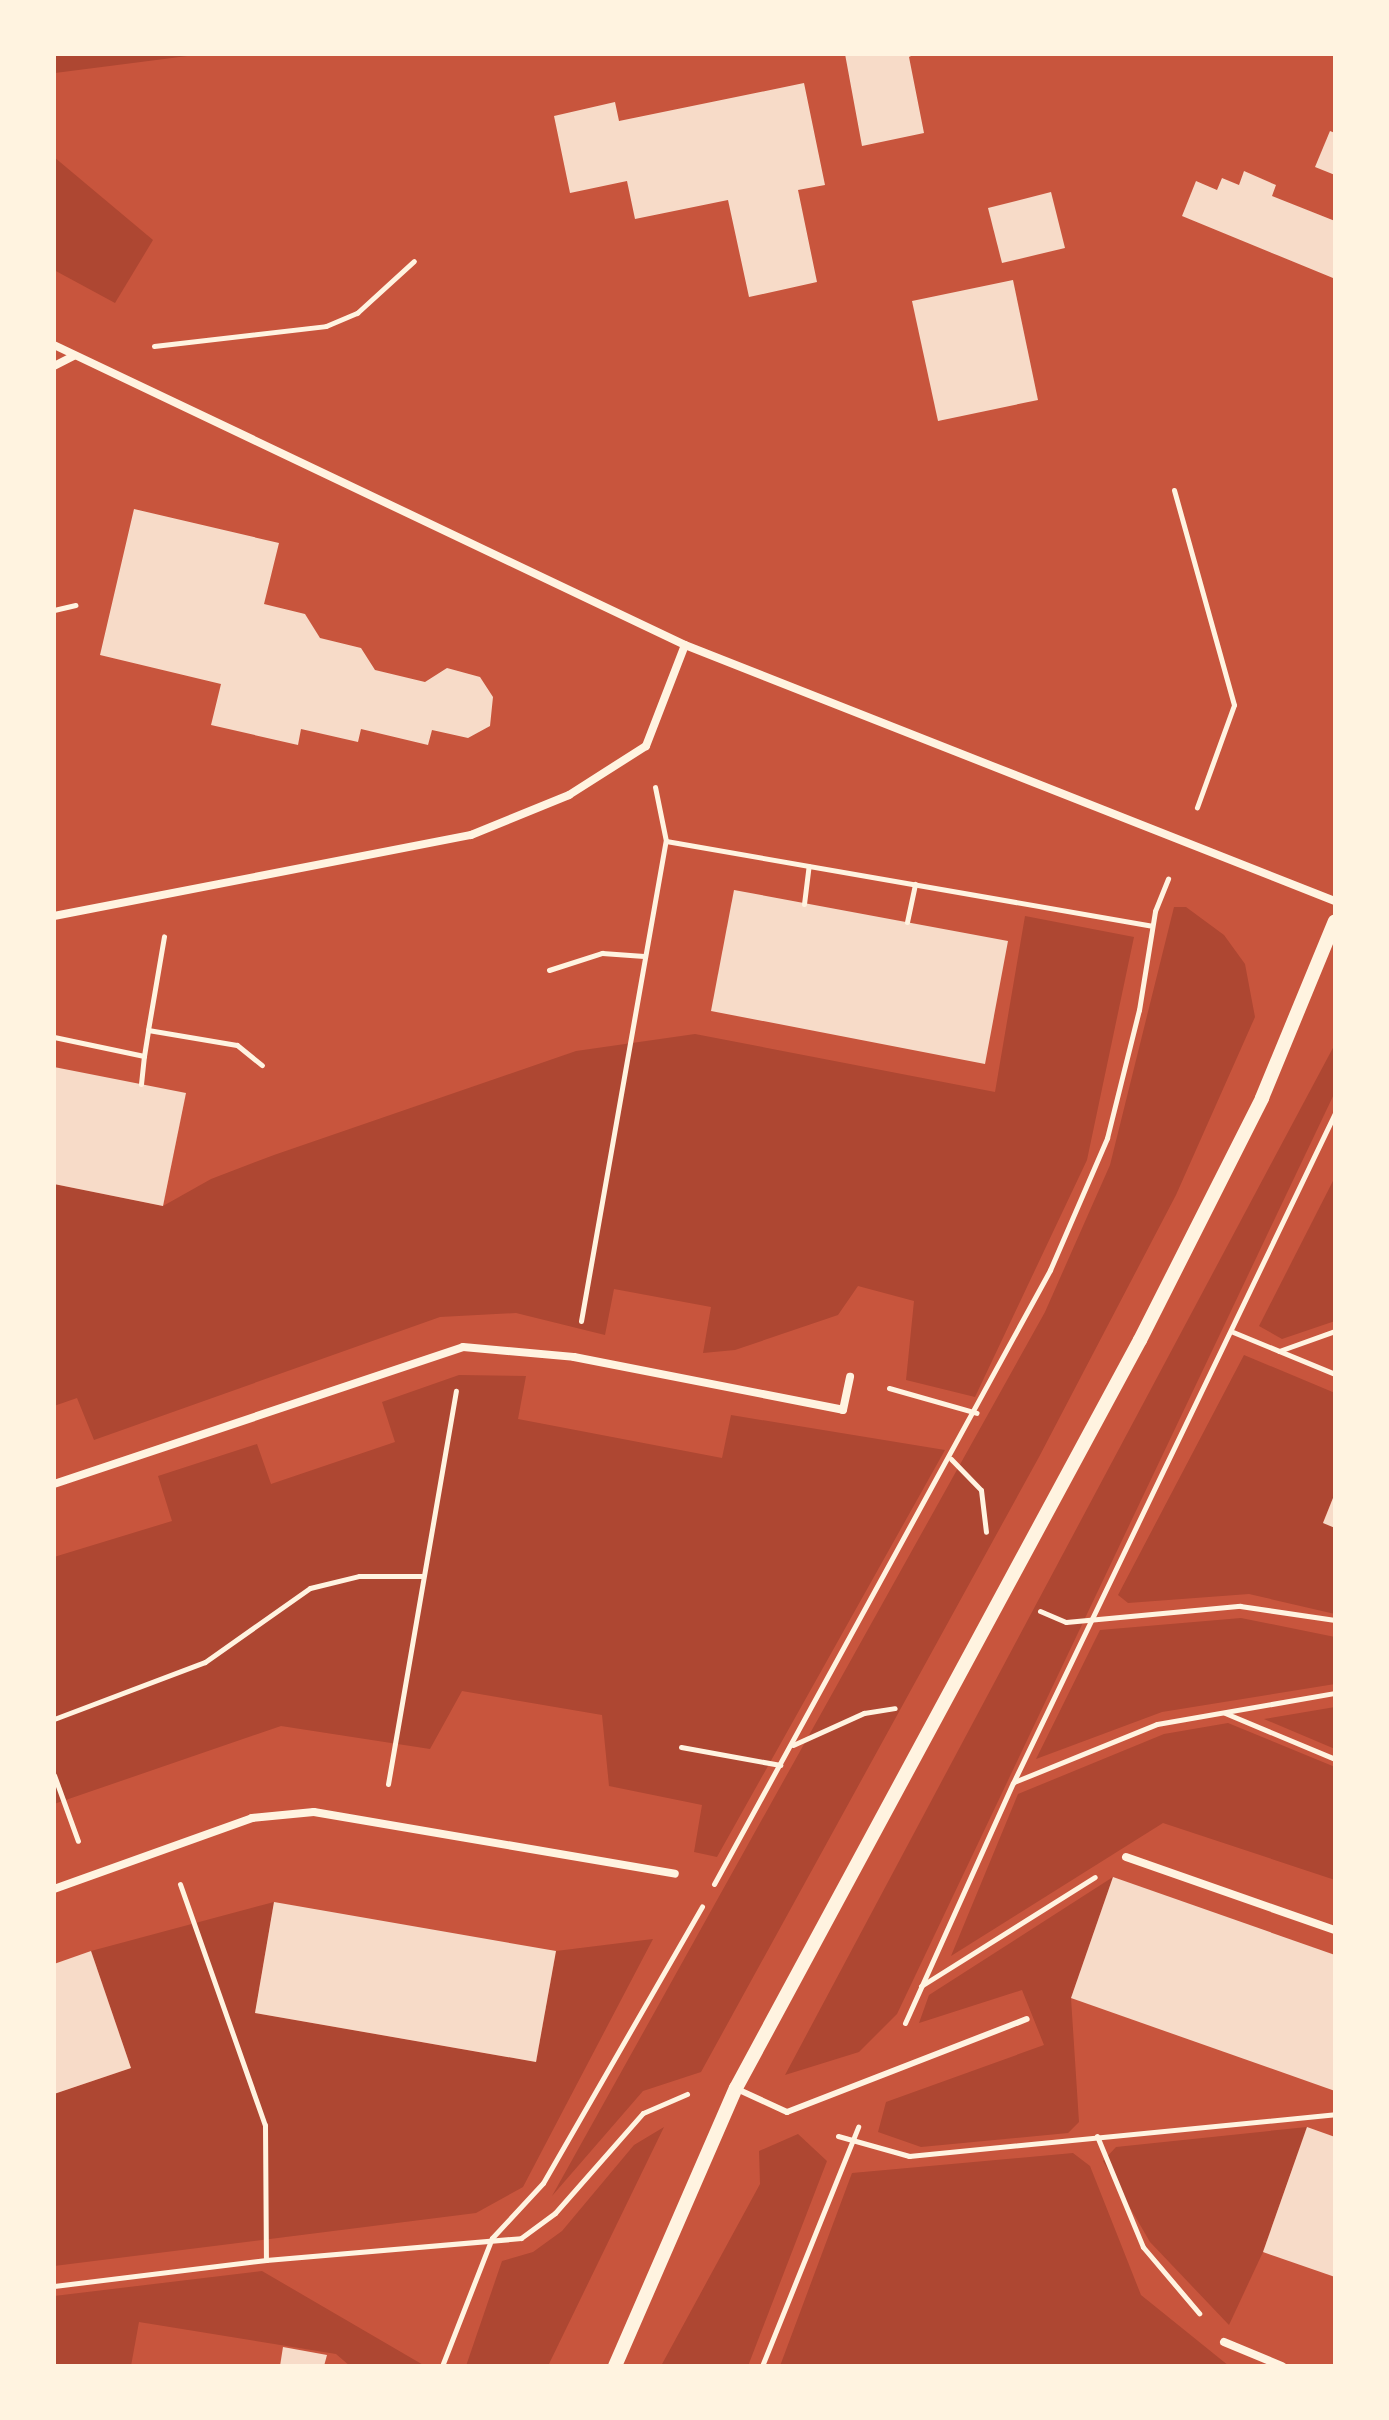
<!DOCTYPE html>
<style>
body{margin:0}
#map{position:relative;width:1389px;height:2420px;overflow:hidden;background:#c8553d;font-family:Bitter,serif}
div>[style]{position:absolute}
.green>*{inset:0;background:#ae4732}
.building>*{inset:0;background:#f7dbc8}
.path>*{height:5px;margin:-2.5px;padding:0 2.5px;transform-origin:2.5px;border-radius:2.5px;background:#fff3e0}
.service>*{height:6px;margin:-3px;padding:0 3px;transform-origin:3px;border-radius:3px;background:#fff3e0}
.minor>*{height:8px;margin:-4px;padding:0 4px;transform-origin:4px;border-radius:4px;background:#fff3e0}
.tertiary>*{height:14px;margin:-7px;padding:0 7px;transform-origin:7px;border-radius:7px;background:#fff3e0}
span{translate:-50% -50%;white-space:nowrap;text-align:center;line-height:1.15;-webkit-text-stroke:8px #fff3e0;paint-order:stroke}
.frame{position:absolute;inset:0;border:56px solid #fff3e0;pointer-events:none}
</style>
<div id="map">
<div class="green">
<i style="clip-path:polygon(54px 54px,203px 54px,55px 73px)"></i>
<i style="clip-path:polygon(54px 157px,153px 240px,115px 303px,54px 270px)"></i>
<i style="clip-path:polygon(1174px 907px,1186px 907px,1224px 935px,1245px 964px,1255px 1017px,1176px 1195px,1039px 1457px,701px 2072px,643px 2091px,552px 2196px,1045px 1312px,1110px 1165px)"></i>
<i style="clip-path:polygon(1025px 916px,1134px 937px,1087px 1160px,975px 1397px,906px 1380px,914px 1301px,858px 1286px,838px 1315px,735px 1350px,703px 1353px,711px 1307px,614px 1289px,605px 1335px,516px 1313px,440px 1317px,94px 1440px,77px 1398px,54px 1406px,54px 1184px,163px 1206px,211px 1179px,274px 1155px,576px 1051px,695px 1034px,995px 1092px)"></i>
<i style="clip-path:polygon(1335px 1044px,1335px 1092px,897px 2014px,859px 2052px,785px 2075px)"></i>
<i style="clip-path:polygon(1335px 1177px,1335px 1321px,1282px 1339px,1259px 1326px)"></i>
<i style="clip-path:polygon(1244px 1355px,1335px 1393px,1335px 1493px,1323px 1522px,1335px 1528px,1335px 1614px,1249px 1594px,1128px 1603px,1118px 1595px)"></i>
<i style="clip-path:polygon(459px 1375px,526px 1376px,518px 1419px,722px 1458px,731px 1415px,945px 1450px,717px 1857px,694px 1852px,702px 1805px,609px 1786px,602px 1715px,462px 1691px,430px 1749px,281px 1726px,54px 1804px,54px 1557px,172px 1521px,158px 1476px,257px 1444px,271px 1484px,395px 1442px,382px 1402px)"></i>
<i style="clip-path:polygon(1241px 1618px,1335px 1637px,1335px 1684px,1162px 1712px,1036px 1759px,1100px 1630px)"></i>
<i style="clip-path:polygon(1335px 1707px,1335px 1749px,1264px 1719px)"></i>
<i style="clip-path:polygon(1228px 1723px,1335px 1767px,1335px 1880px,1163px 1823px,951px 1956px,1018px 1794px,1164px 1734px)"></i>
<i style="clip-path:polygon(1113px 1877px,1071px 1998px,1079px 2122px,1068px 2133px,921px 2147px,878px 2132px,886px 2102px,1044px 2045px,1022px 1990px,919px 2023px,929px 1995px)"></i>
<i style="clip-path:polygon(274px 1902px,255px 2013px,536px 2062px,556px 1951px,653px 1939px,523px 2187px,476px 2213px,54px 2266px,54px 2094px,131px 2068px,91px 1951px)"></i>
<i style="clip-path:polygon(664px 2127px,548px 2366px,466px 2366px,502px 2261px,533px 2252px,562px 2231px,634px 2145px)"></i>
<i style="clip-path:polygon(1307px 2127px,1263px 2252px,1229px 2325px,1150px 2242px,1103px 2161px,1116px 2147px)"></i>
<i style="clip-path:polygon(798px 2134px,827px 2161px,748px 2366px,661px 2366px,760px 2184px,759px 2151px)"></i>
<i style="clip-path:polygon(1073px 2153px,1090px 2166px,1141px 2295px,1229px 2366px,780px 2366px,852px 2173px)"></i>
<i style="clip-path:polygon(262px 2271px,425px 2366px,350px 2366px,336px 2354px,139px 2322px,131px 2366px,54px 2366px,54px 2296px)"></i>
</div>
<div class="building">
<i style="clip-path:polygon(845px 54px,915px 54px,909px 57px,924px 133px,862px 146px)"></i>
<i style="clip-path:polygon(804px 83px,825px 185px,798px 190px,817px 282px,749px 297px,728px 200px,635px 219px,627px 181px,570px 193px,554px 116px,615px 102px,619px 121px)"></i>
<i style="clip-path:polygon(1330px 131px,1335px 133px,1335px 175px,1315px 167px)"></i>
<i style="clip-path:polygon(1244px 171px,1276px 185px,1272px 196px,1335px 221px,1333px 278px,1182px 216px,1196px 181px,1217px 190px,1222px 178px,1239px 185px)"></i>
<i style="clip-path:polygon(1051px 192px,1065px 248px,1002px 263px,988px 208px)"></i>
<i style="clip-path:polygon(1013px 280px,1038px 400px,938px 421px,912px 301px)"></i>
<i style="clip-path:polygon(134px 509px,279px 543px,264px 604px,305px 614px,320px 638px,361px 648px,375px 670px,425px 682px,447px 668px,480px 677px,493px 697px,490px 726px,468px 738px,432px 730px,428px 745px,361px 729px,358px 742px,301px 729px,298px 745px,211px 725px,221px 684px,100px 655px)"></i>
<i style="clip-path:polygon(734px 890px,1008px 941px,985px 1064px,711px 1011px)"></i>
<i style="clip-path:polygon(54px 1067px,186px 1093px,163px 1206px,54px 1184px)"></i>
<i style="clip-path:polygon(1335px 1493px,1335px 1528px,1323px 1523px)"></i>
<i style="clip-path:polygon(1113px 1877px,1335px 1955px,1335px 2091px,1071px 1998px)"></i>
<i style="clip-path:polygon(274px 1902px,556px 1951px,536px 2062px,255px 2013px)"></i>
<i style="clip-path:polygon(91px 1951px,131px 2068px,54px 2094px,54px 1964px)"></i>
<i style="clip-path:polygon(1307px 2127px,1335px 2137px,1335px 2277px,1263px 2252px)"></i>
<i style="clip-path:polygon(283px 2347px,327px 2355px,324px 2366px,280px 2366px)"></i>
</div>
<div class="path">
<i style="left:154px;top:346px;width:173px;rotate:-6.6deg"></i>
<i style="left:326px;top:326px;width:34px;rotate:-23deg"></i>
<i style="left:357px;top:313px;width:77px;rotate:-42.4deg"></i>
<i style="left:1174px;top:490px;width:223px;rotate:74.4deg"></i>
<i style="left:1234px;top:705px;width:109px;rotate:109.9deg"></i>
<i style="left:54px;top:610px;width:22px;rotate:-13deg"></i>
<i style="left:666px;top:841px;width:493px;rotate:9.9deg"></i>
<i style="left:804px;top:904px;width:38px;rotate:-83deg"></i>
<i style="left:907px;top:922px;width:39px;rotate:-78deg"></i>
<i style="left:549px;top:970px;width:56px;rotate:-17.8deg"></i>
<i style="left:602px;top:953px;width:42px;rotate:4.1deg"></i>
<i style="left:148px;top:1030px;width:95px;rotate:-80.3deg"></i>
<i style="left:54px;top:1037px;width:92px;rotate:11.9deg"></i>
<i style="left:144px;top:1056px;width:26px;rotate:-81deg"></i>
<i style="left:148px;top:1030px;width:90px;rotate:9.6deg"></i>
<i style="left:237px;top:1045px;width:32px;rotate:39deg"></i>
<i style="left:141px;top:1084px;width:28px;rotate:-84deg"></i>
<i style="left:581px;top:1321px;width:487px;rotate:-80deg"></i>
<i style="left:666px;top:841px;width:55px;rotate:-101.5deg"></i>
<i style="left:1233px;top:1332px;width:110px;rotate:22.4deg"></i>
<i style="left:1279px;top:1351px;width:59px;rotate:-19.7deg"></i>
<i style="left:889px;top:1388px;width:91px;rotate:15.9deg"></i>
<i style="left:951px;top:1459px;width:43px;rotate:45.9deg"></i>
<i style="left:981px;top:1490px;width:42px;rotate:83.2deg"></i>
<i style="left:1040px;top:1611px;width:28px;rotate:23deg"></i>
<i style="left:1066px;top:1622px;width:175px;rotate:-5.3deg"></i>
<i style="left:1240px;top:1606px;width:96px;rotate:8.4deg"></i>
<i style="left:1225px;top:1713px;width:119px;rotate:22.7deg"></i>
<i style="left:54px;top:1719px;width:161px;rotate:-20.7deg"></i>
<i style="left:205px;top:1662px;width:128px;rotate:-35.2deg"></i>
<i style="left:310px;top:1588px;width:50px;rotate:-13.8deg"></i>
<i style="left:359px;top:1576px;width:64px"></i>
<i style="left:793px;top:1745px;width:78px;rotate:-24.3deg"></i>
<i style="left:864px;top:1713px;width:31px;rotate:-9deg"></i>
<i style="left:681px;top:1747px;width:101px;rotate:10.3deg"></i>
<i style="left:54px;top:1775px;width:70px;rotate:70deg"></i>
<i style="left:1014px;top:1782px;width:154px;rotate:-22.1deg"></i>
<i style="left:1157px;top:1724px;width:181px;rotate:-9.9deg"></i>
<i style="left:388px;top:1784px;width:399px;rotate:-80.2deg"></i>
<i style="left:180px;top:1884px;width:256px;rotate:70.6deg"></i>
<i style="left:265px;top:2125px;width:135px;rotate:89.6deg"></i>
<i style="left:714px;top:1884px;width:700px;rotate:-61.31deg"></i>
<i style="left:1050px;top:1270px;width:144px;rotate:-66.6deg"></i>
<i style="left:1107px;top:1138px;width:132px;rotate:-76deg"></i>
<i style="left:1139px;top:1010px;width:100px;rotate:-80.8deg"></i>
<i style="left:1155px;top:911px;width:35px;rotate:-68deg"></i>
<i style="left:921px;top:1986px;width:205px;rotate:-32.1deg"></i>
<i style="left:905px;top:2023px;width:263px;rotate:-65.8deg"></i>
<i style="left:1013px;top:1783px;width:743px;rotate:-64.33deg"></i>
<i style="left:838px;top:2136px;width:74px;rotate:15.7deg"></i>
<i style="left:909px;top:2156px;width:428px;rotate:-5.6deg"></i>
<i style="left:1097px;top:2136px;width:120px;rotate:67.5deg"></i>
<i style="left:1143px;top:2247px;width:87px;rotate:49.7deg"></i>
<i style="left:54px;top:2286px;width:214px;rotate:-7deg"></i>
<i style="left:266px;top:2260px;width:256px;rotate:-4.9deg"></i>
<i style="left:521px;top:2238px;width:42px;rotate:-36.3deg"></i>
<i style="left:555px;top:2213px;width:133px;rotate:-48.7deg"></i>
<i style="left:643px;top:2113px;width:48px;rotate:-23.4deg"></i>
<i style="left:442px;top:2366px;width:137px;rotate:-68.7deg"></i>
<i style="left:492px;top:2238px;width:75px;rotate:-47.2deg"></i>
<i style="left:543px;top:2183px;width:319px;rotate:-60.1deg"></i>
<i style="left:762px;top:2366px;width:258px;rotate:-68.1deg"></i>
</div>
<div class="service">
<i style="left:737px;top:2089px;width:55px;rotate:24.7deg"></i>
<i style="left:787px;top:2112px;width:257px;rotate:-21.2deg"></i>
</div>
<div class="minor">
<i style="left:54px;top:345px;width:699px;rotate:25.43deg"></i>
<i style="left:685px;top:645px;width:699px;rotate:21.5deg"></i>
<i style="left:54px;top:366px;width:22px;rotate:-27deg"></i>
<i style="left:54px;top:916px;width:425px;rotate:-11deg"></i>
<i style="left:471px;top:835px;width:106px;rotate:-22.2deg"></i>
<i style="left:569px;top:795px;width:91px;rotate:-32.5deg"></i>
<i style="left:646px;top:746px;width:108px;rotate:-68.9deg"></i>
<i style="left:54px;top:1484px;width:431px;rotate:-18.5deg"></i>
<i style="left:463px;top:1347px;width:111px;rotate:5.1deg"></i>
<i style="left:574px;top:1357px;width:274px;rotate:11.1deg"></i>
<i style="left:843px;top:1410px;width:34px;rotate:-78deg"></i>
<i style="left:1126px;top:1857px;width:221px;rotate:19.3deg"></i>
<i style="left:54px;top:1889px;width:210px;rotate:-19.7deg"></i>
<i style="left:252px;top:1818px;width:62px;rotate:-5.5deg"></i>
<i style="left:314px;top:1812px;width:366px;rotate:9.7deg"></i>
<i style="left:1224px;top:2342px;width:63px;rotate:22.5deg"></i>
</div>
<div class="tertiary">
<i style="left:615px;top:2366px;width:303px;rotate:-66.5deg"></i>
<i style="left:736px;top:2088px;width:850px;rotate:-61.63deg"></i>
<i style="left:1140px;top:1340px;width:271px;rotate:-63.2deg"></i>
<i style="left:1262px;top:1098px;width:191px;rotate:-67.6deg"></i>
</div>
<div class="frame"></div>
</div>
